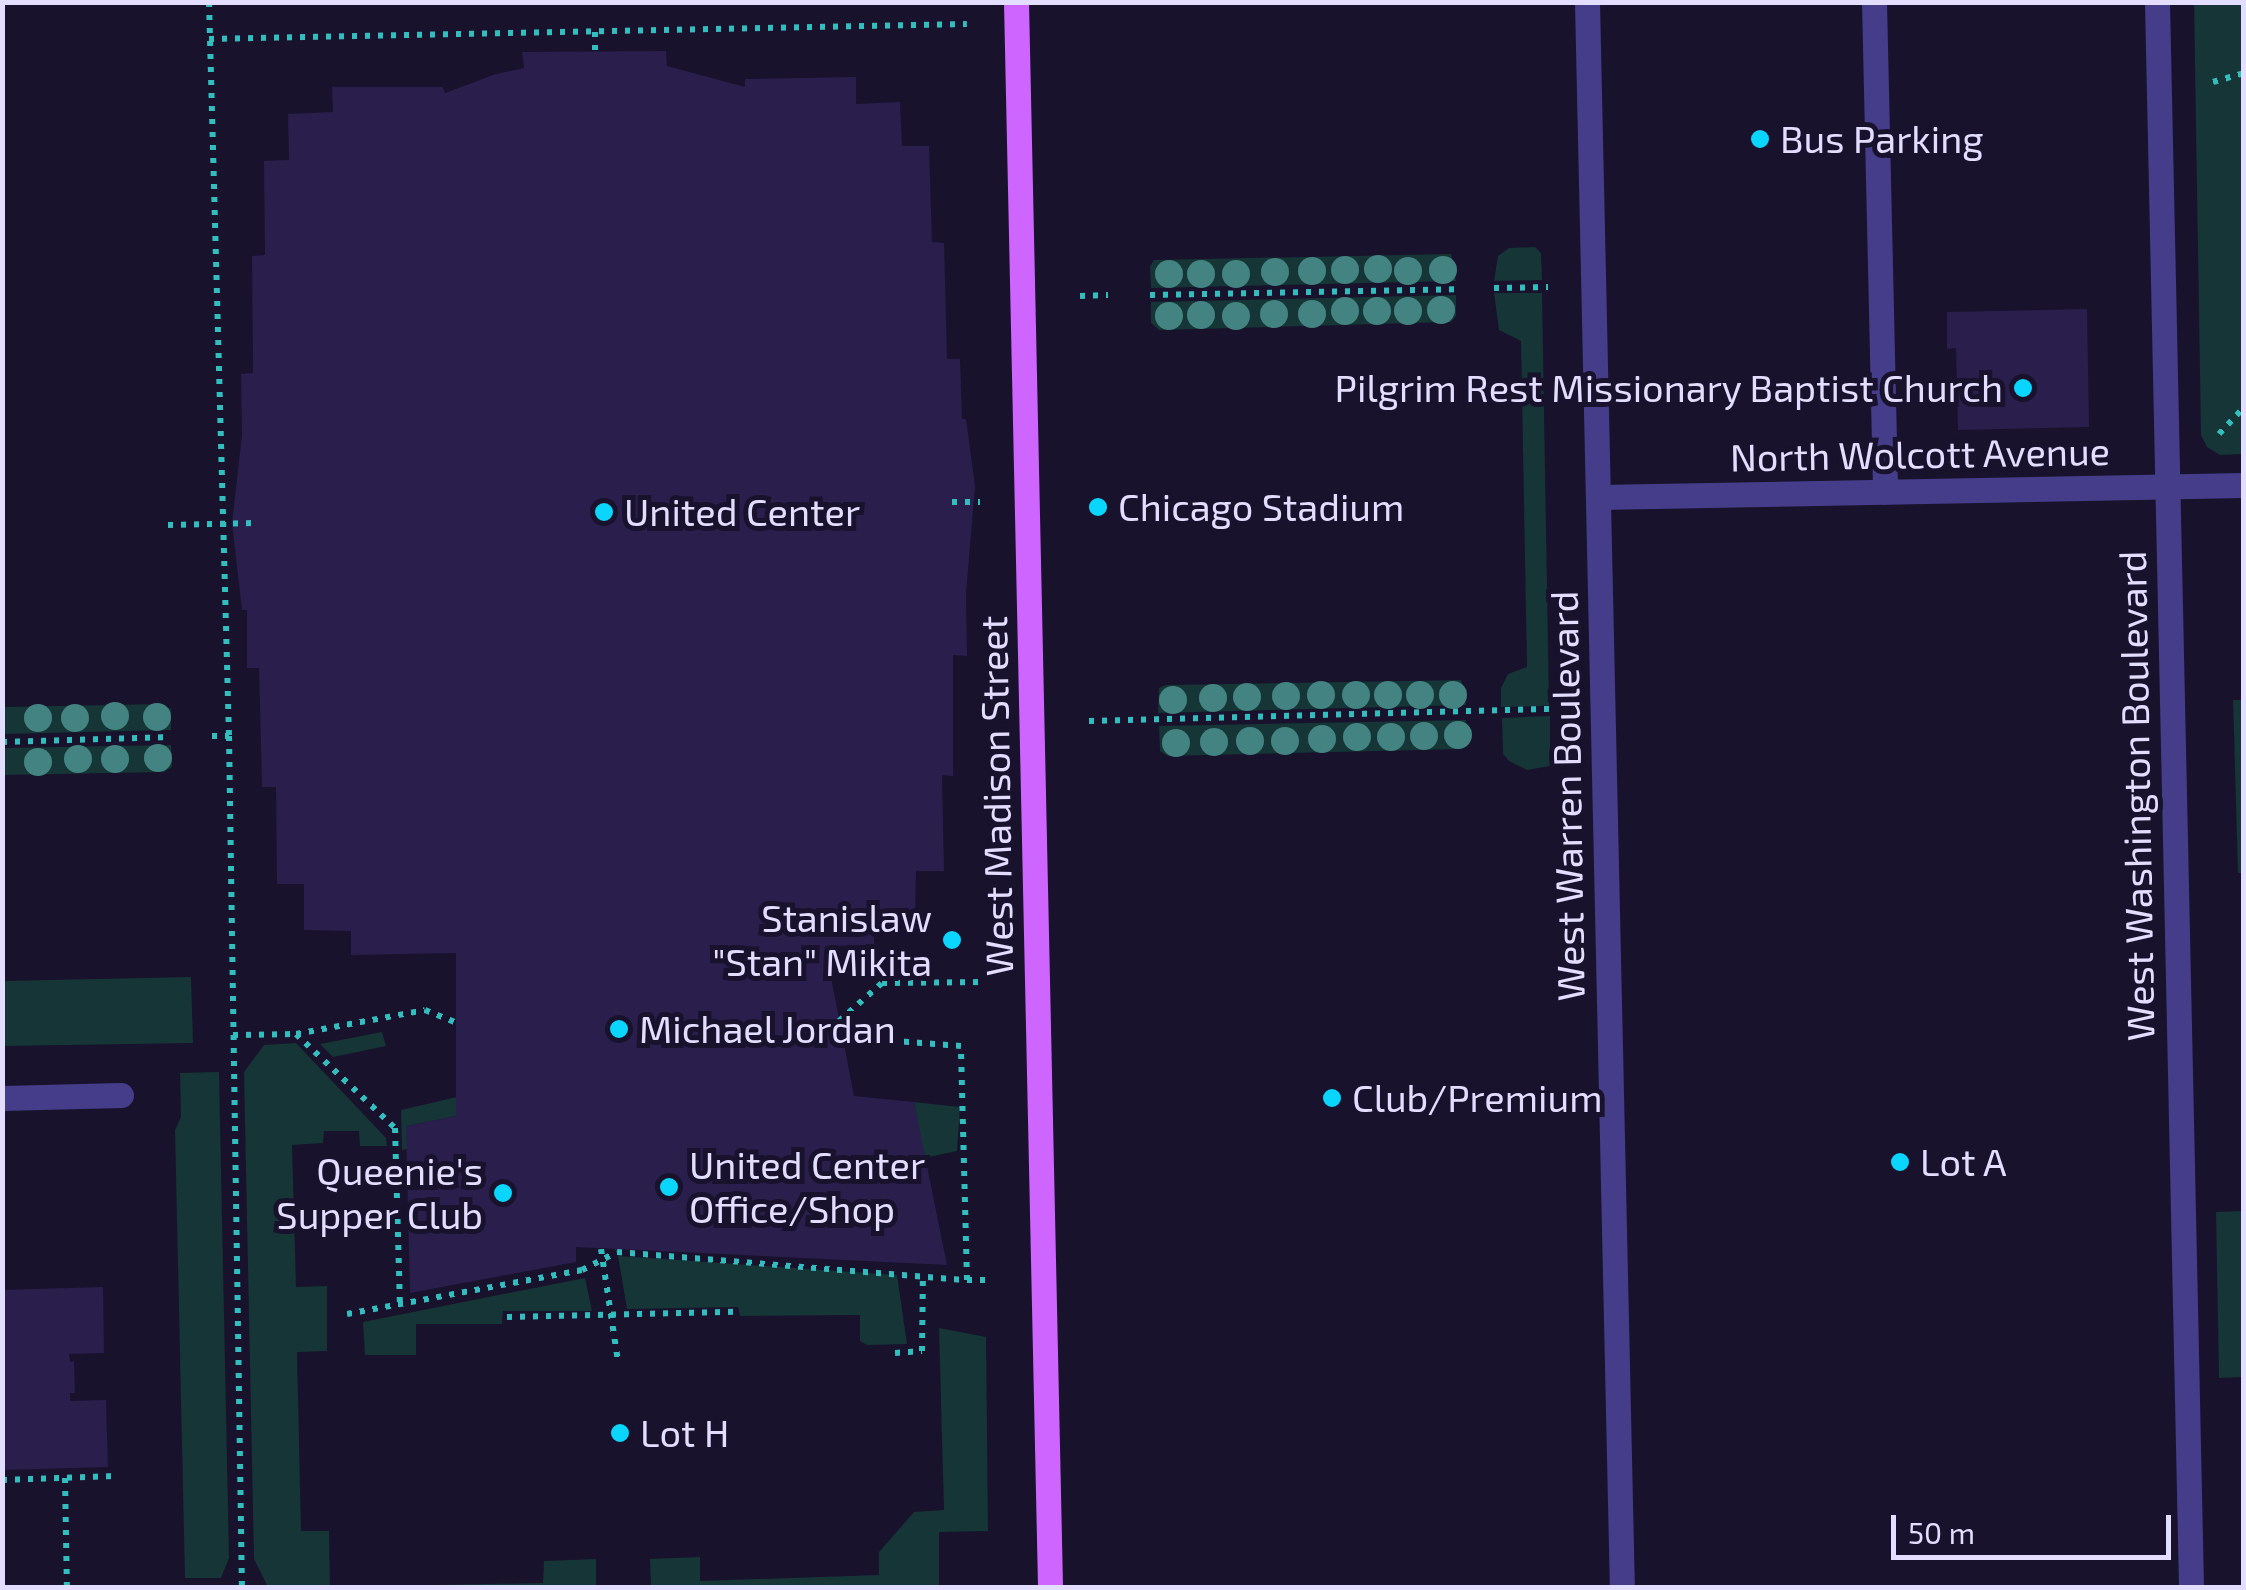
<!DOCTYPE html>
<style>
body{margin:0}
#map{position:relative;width:2246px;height:1590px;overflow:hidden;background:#18122c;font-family:"Exo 2",sans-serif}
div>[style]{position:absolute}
.green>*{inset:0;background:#153536}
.building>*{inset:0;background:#2a1e4d}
.path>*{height:6px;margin-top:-3px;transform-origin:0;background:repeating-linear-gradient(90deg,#32bebe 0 5px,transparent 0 13px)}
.minor>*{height:25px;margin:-12.5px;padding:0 12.5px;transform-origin:12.5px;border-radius:12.5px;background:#453d8a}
.major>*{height:25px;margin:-12.5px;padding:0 12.5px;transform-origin:12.5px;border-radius:12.5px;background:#ce65fe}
.trees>*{width:28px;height:28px;margin:-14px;border-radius:50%;background:#438483}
.dots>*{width:28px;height:28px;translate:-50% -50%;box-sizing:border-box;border:5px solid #18122c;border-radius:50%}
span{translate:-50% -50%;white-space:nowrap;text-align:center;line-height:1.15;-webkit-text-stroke:10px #18122c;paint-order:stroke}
.poi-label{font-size:38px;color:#e3ddff}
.left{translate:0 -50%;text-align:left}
.right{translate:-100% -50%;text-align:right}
.street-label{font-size:38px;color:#e3ddff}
.frame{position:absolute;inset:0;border:5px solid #e3ddff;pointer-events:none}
.scale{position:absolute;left:1891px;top:1515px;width:280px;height:45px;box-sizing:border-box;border:5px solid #e3ddff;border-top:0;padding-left:12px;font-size:30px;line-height:35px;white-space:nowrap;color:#e3ddff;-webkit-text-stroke:8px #18122c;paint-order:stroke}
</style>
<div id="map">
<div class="green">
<i style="clip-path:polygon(2194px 3px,2243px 3px,2243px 454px,2220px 455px,2207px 447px,2201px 435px)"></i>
<i style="clip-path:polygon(1535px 247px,1541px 253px,1542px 280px,1494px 281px,1498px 256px,1509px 248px)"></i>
<i style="clip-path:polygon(1451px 254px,1456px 281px,1151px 288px,1150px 266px,1154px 260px)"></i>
<i style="clip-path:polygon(1494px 293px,1542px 293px,1549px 705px,1541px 706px,1501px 707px,1501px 688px,1508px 674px,1527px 667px,1521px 341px,1499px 330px)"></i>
<i style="clip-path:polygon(1456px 295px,1456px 316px,1451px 322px,1159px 330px,1151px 323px,1151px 302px)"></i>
<i style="clip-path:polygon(1461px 680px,1466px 705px,1158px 713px,1159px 688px,1166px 685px)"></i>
<i style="clip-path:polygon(2233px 700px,2243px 700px,2243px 873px,2238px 873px)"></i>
<i style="clip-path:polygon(162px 704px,171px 709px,171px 730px,3px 734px,3px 707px)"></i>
<i style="clip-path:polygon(1550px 716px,1550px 766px,1527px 770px,1509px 761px,1503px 754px,1502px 718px)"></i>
<i style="clip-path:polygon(1466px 720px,1462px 749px,1168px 756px,1160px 751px,1159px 726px)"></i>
<i style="clip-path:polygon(171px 745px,172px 767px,164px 772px,3px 775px,3px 748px)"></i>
<i style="clip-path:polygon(191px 977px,193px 1043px,3px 1046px,3px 981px)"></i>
<i style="clip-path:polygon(382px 1032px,386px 1046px,333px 1057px,320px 1044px)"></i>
<i style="clip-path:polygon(296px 1043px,386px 1138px,387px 1146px,360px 1146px,359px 1131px,324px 1131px,323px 1143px,292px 1145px,296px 1287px,327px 1286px,327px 1351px,297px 1352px,301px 1531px,329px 1531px,330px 1587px,543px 1583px,544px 1561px,596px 1559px,596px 1587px,268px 1587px,254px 1559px,244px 1072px,264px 1045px)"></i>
<i style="clip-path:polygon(219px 1072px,229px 1558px,221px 1578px,185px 1578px,175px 1130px,181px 1117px,180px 1073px)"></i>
<i style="clip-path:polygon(457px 1097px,456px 1116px,407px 1126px,407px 1149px,402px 1150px,401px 1110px)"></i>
<i style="clip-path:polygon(914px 1102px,960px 1107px,957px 1151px,924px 1158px)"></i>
<i style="clip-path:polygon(2243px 1211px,2243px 1377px,2219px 1378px,2216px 1212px)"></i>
<i style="clip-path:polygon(618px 1256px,897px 1275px,907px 1344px,867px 1345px,860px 1341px,860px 1315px,740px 1316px,738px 1307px,627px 1309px)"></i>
<i style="clip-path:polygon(585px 1278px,592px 1311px,503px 1311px,502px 1324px,416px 1324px,416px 1355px,365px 1355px,363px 1322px)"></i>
<i style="clip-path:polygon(939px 1328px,986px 1337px,988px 1531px,939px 1532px,939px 1587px,651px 1587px,650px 1559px,700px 1557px,700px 1581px,879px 1575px,879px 1552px,914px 1512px,944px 1510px)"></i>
</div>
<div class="building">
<i style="clip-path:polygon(666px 51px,667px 66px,745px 87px,745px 79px,856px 77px,856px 104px,900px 102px,902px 146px,929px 146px,932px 242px,944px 243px,947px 359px,960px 359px,962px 419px,966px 419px,975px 486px,966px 594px,967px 656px,953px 655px,953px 776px,942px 775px,944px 871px,916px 871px,915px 917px,874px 917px,874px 945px,825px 946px,854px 1096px,914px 1102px,947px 1265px,576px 1247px,576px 1262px,410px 1293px,406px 1126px,456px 1116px,456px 953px,351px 955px,351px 931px,304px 930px,304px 884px,277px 884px,276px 787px,262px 787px,259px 668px,247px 668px,247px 610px,242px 610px,232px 523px,242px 435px,241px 374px,253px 373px,252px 256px,265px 255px,264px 161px,289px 160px,288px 114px,333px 112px,332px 87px,443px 87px,445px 93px,496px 74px,524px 68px,522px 52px)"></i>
<i style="clip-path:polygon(2087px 309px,2089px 427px,1958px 430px,1956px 348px,1947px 349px,1947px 312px)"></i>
<i style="clip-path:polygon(103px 1287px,104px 1353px,69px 1354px,70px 1362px,74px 1361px,75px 1393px,70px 1393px,70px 1401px,106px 1400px,108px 1467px,2px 1470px,2px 1290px)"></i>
</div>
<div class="path">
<i style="left:209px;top:2px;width:734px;rotate:88.44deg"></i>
<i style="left:229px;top:736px;width:852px;rotate:89.13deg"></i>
<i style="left:595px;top:32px;width:20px;rotate:90deg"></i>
<i style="left:209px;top:39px;width:758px;rotate:-1.13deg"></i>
<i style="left:2213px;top:82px;width:32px;rotate:-16deg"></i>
<i style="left:1494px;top:288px;width:54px;rotate:-1.1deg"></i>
<i style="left:1150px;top:295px;width:306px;rotate:-1.1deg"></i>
<i style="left:1080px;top:296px;width:28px;rotate:-2deg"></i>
<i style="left:2219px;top:434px;width:37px;rotate:-47deg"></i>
<i style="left:952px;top:502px;width:28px"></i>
<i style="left:168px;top:525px;width:87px;rotate:-1.3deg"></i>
<i style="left:1089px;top:721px;width:466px;rotate:-1.5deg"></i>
<i style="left:212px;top:736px;width:17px"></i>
<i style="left:2px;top:742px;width:169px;rotate:-1.7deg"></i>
<i style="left:296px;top:1034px;width:131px;rotate:-10.5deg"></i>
<i style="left:425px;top:1010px;width:35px;rotate:22deg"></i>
<i style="left:233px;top:1035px;width:63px;rotate:-0.9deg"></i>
<i style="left:296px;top:1034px;width:137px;rotate:43.5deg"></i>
<i style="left:395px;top:1128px;width:177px;rotate:88.4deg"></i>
<i style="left:601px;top:1249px;width:113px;rotate:81.4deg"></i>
<i style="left:967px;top:1280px;width:23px"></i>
<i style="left:347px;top:1314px;width:239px;rotate:-10.6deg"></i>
<i style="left:582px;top:1270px;width:39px;rotate:-27deg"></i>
<i style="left:617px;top:1252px;width:351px;rotate:4.6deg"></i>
<i style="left:967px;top:1280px;width:234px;rotate:-91.5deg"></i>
<i style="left:961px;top:1046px;width:92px;rotate:-175.6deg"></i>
<i style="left:869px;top:1039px;width:35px;rotate:-149deg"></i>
<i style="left:839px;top:1021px;width:57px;rotate:-41.5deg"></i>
<i style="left:882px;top:983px;width:103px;rotate:-0.6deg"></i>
<i style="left:507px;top:1317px;width:228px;rotate:-1.3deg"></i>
<i style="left:895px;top:1353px;width:27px;rotate:-4deg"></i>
<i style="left:922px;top:1351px;width:78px;rotate:-89.3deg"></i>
<i style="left:65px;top:1478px;width:110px;rotate:89deg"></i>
<i style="left:2px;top:1480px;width:113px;rotate:-2deg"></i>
</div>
<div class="minor">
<i style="left:1587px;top:2px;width:1586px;rotate:88.74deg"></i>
<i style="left:1874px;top:2px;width:490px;rotate:88.7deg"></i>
<i style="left:2157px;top:2px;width:1586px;rotate:88.77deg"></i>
<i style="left:1598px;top:497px;width:646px;rotate:-1.06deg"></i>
<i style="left:2px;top:1098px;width:119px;rotate:-1.4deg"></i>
</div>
<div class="major">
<i style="left:1016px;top:2px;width:1586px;rotate:88.77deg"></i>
</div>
<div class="trees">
<i style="left:1378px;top:269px"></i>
<i style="left:1345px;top:270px"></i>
<i style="left:1443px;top:270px"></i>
<i style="left:1312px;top:271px"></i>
<i style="left:1408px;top:271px"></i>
<i style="left:1275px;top:272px"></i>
<i style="left:1169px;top:274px"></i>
<i style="left:1201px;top:274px"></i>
<i style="left:1236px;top:274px"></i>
<i style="left:1441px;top:310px"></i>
<i style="left:1345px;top:311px"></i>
<i style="left:1377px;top:311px"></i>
<i style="left:1408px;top:311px"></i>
<i style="left:1274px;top:314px"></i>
<i style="left:1312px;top:314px"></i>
<i style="left:1201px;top:315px"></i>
<i style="left:1169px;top:316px"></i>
<i style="left:1236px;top:316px"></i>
<i style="left:1321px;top:695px"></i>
<i style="left:1356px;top:695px"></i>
<i style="left:1388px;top:695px"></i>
<i style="left:1420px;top:695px"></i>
<i style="left:1453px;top:695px"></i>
<i style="left:1286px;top:696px"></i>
<i style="left:1247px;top:697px"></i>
<i style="left:1213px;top:698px"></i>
<i style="left:1173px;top:700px"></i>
<i style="left:115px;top:716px"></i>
<i style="left:157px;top:717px"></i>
<i style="left:38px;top:718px"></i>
<i style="left:75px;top:718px"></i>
<i style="left:1458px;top:735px"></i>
<i style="left:1424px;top:736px"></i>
<i style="left:1357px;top:737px"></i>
<i style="left:1391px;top:737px"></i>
<i style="left:1322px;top:739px"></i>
<i style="left:1250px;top:741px"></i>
<i style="left:1285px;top:741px"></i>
<i style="left:1214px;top:742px"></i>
<i style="left:1176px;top:743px"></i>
<i style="left:158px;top:758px"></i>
<i style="left:78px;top:759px"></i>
<i style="left:115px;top:759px"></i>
<i style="left:38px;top:762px"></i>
</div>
<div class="dots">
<i style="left:1760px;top:139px;background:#0ad6fd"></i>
<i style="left:2023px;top:388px;background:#0ad6fd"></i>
<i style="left:1098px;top:507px;background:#0ad6fd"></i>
<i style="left:604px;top:512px;background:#0ad6fd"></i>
<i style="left:952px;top:940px;background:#0ad6fd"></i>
<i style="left:619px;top:1029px;background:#0ad6fd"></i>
<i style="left:1332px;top:1098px;background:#0ad6fd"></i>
<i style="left:1900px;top:1162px;background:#0ad6fd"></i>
<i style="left:669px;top:1187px;background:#0ad6fd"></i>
<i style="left:503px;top:1193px;background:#0ad6fd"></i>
<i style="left:620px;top:1433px;background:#0ad6fd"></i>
</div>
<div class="poi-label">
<span class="left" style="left:1780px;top:139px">Bus Parking</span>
<span class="right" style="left:2003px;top:388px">Pilgrim Rest Missionary Baptist Church</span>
<span class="left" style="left:1118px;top:507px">Chicago Stadium</span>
<span class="left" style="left:624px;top:512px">United Center</span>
<span class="right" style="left:932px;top:940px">Stanislaw<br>"Stan" Mikita</span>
<span class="left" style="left:639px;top:1029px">Michael Jordan</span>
<span class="left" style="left:1352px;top:1098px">Club/Premium</span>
<span class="left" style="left:1920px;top:1162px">Lot A</span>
<span class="left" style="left:689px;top:1187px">United Center<br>Office/Shop</span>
<span class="right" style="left:483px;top:1193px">Queenie's<br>Supper Club</span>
<span class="left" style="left:640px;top:1433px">Lot H</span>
</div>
<div class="street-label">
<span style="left:1920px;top:454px;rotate:-1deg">North Wolcott Avenue</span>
<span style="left:996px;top:796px;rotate:-91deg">West Madison Street</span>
<span style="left:1567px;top:796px;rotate:-91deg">West Warren Boulevard</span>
<span style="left:2136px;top:796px;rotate:-91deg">West Washington Boulevard</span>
</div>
<div class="frame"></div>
<div class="scale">50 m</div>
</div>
